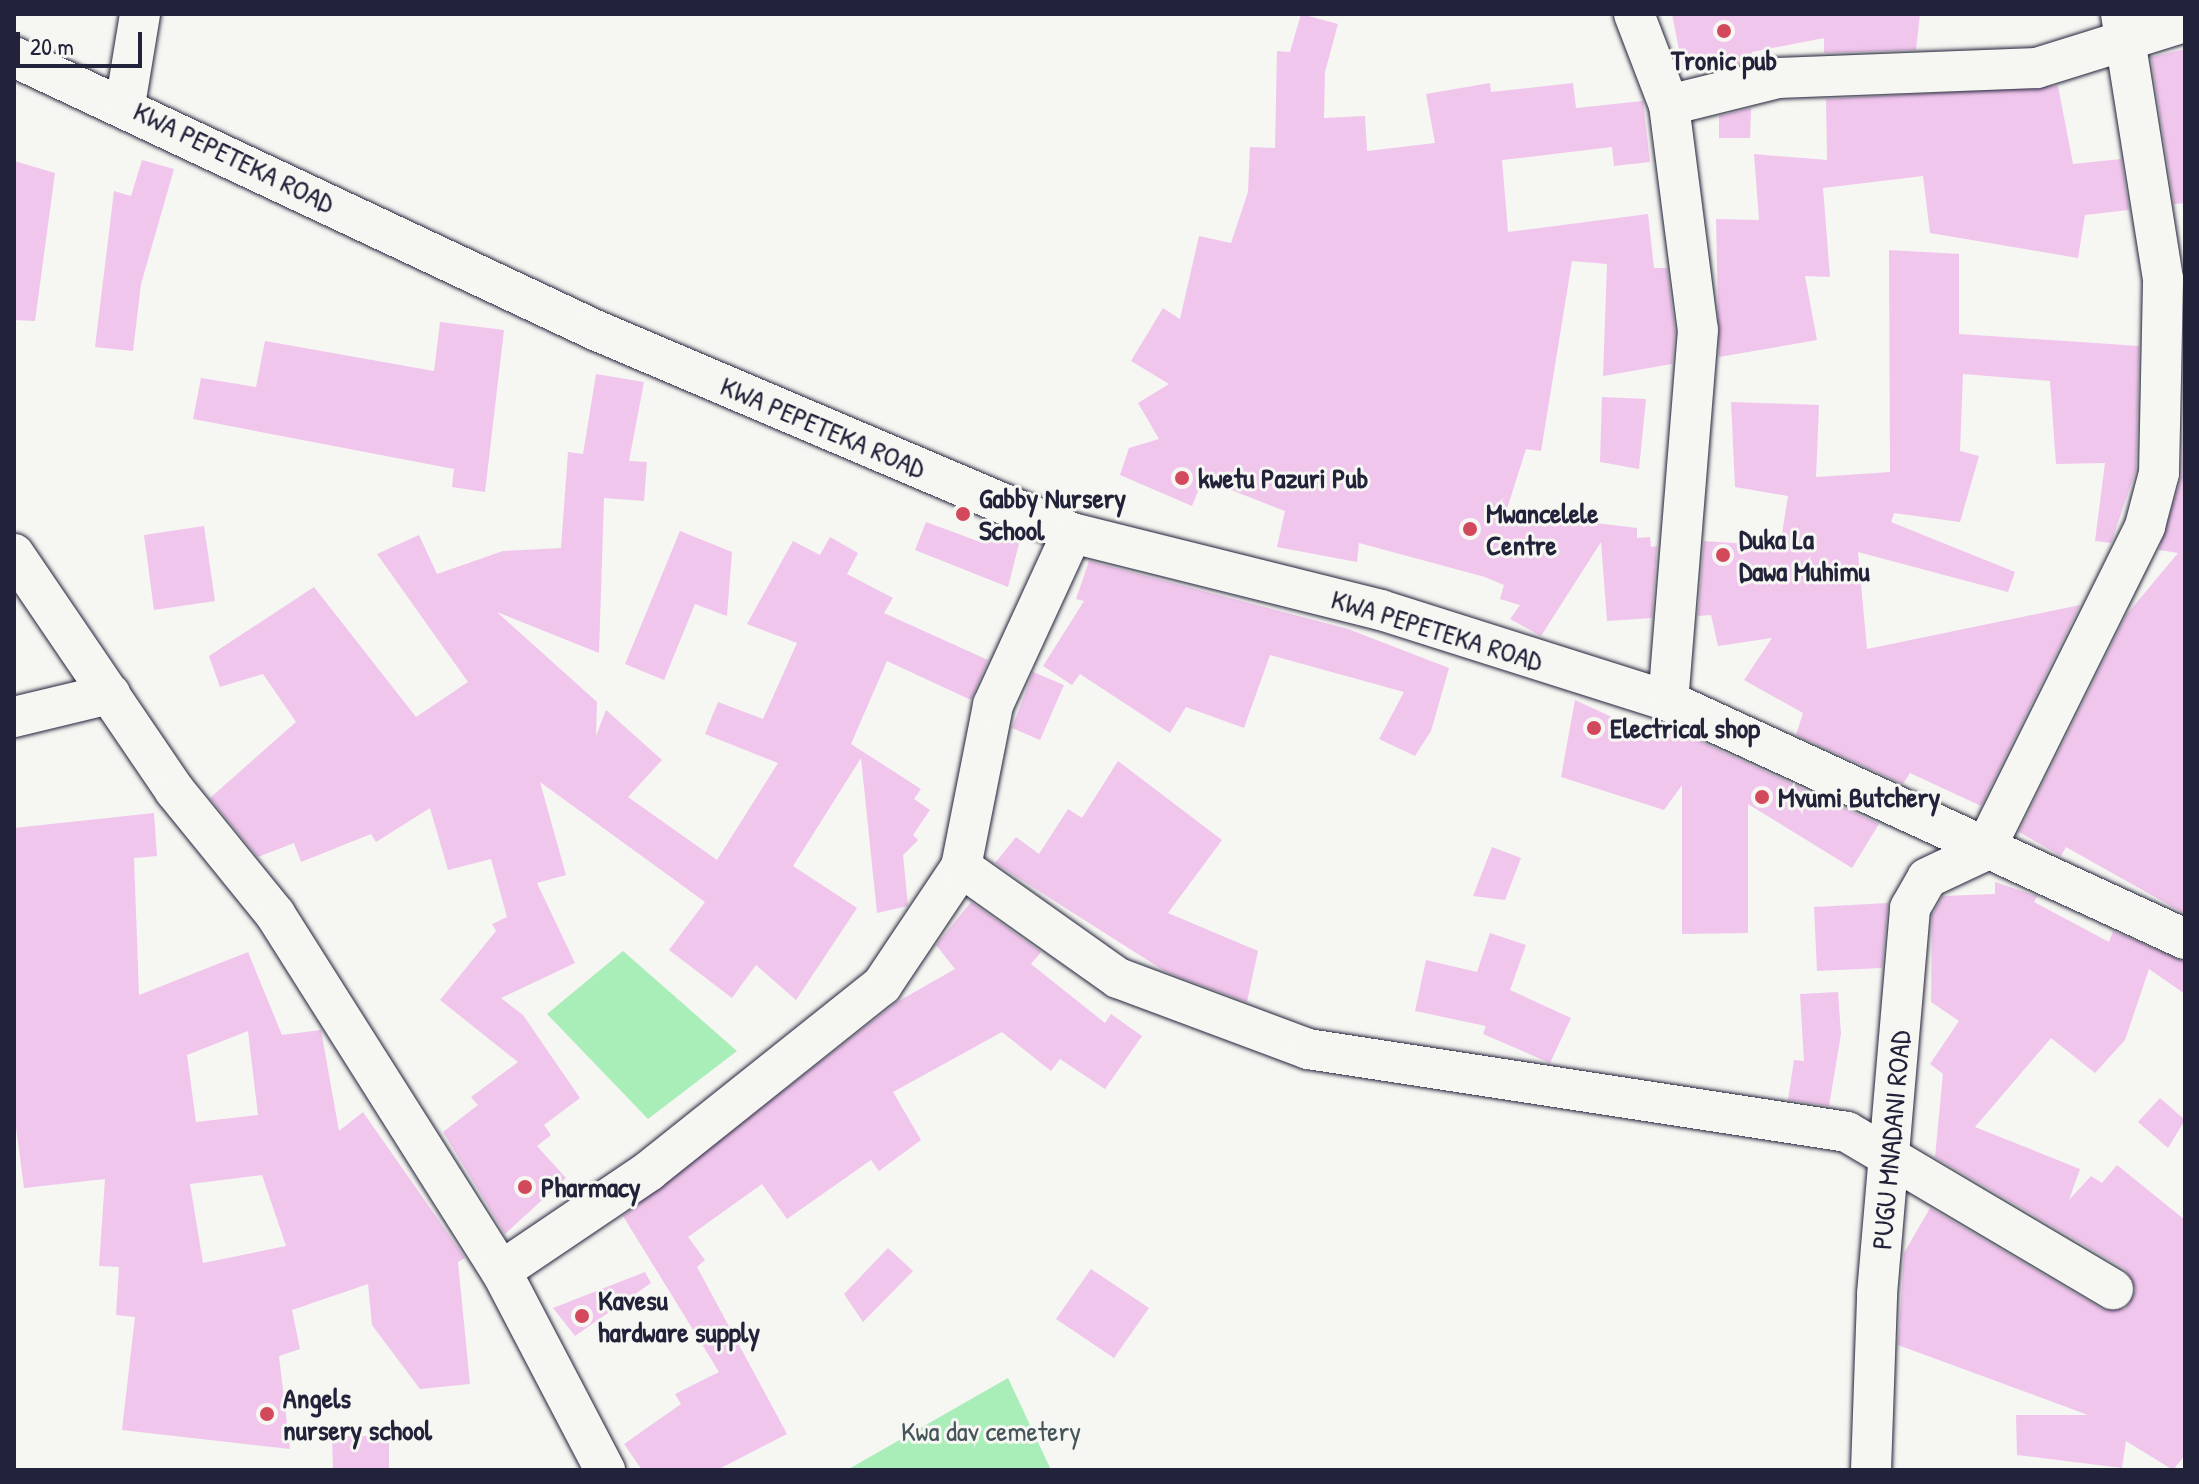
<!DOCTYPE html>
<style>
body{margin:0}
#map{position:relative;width:2199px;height:1484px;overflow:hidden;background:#f6f6f2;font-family:"Patrick Hand",sans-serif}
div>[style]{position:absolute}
.green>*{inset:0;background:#a9eeb9}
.building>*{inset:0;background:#f1c6ed}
.roads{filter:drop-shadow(0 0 2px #22223b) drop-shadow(0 0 2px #22223b)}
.street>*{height:40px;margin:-20px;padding:0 20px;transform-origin:20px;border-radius:20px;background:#f6f6f2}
.dots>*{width:22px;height:22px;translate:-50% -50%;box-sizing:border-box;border:4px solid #f6f6f2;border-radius:50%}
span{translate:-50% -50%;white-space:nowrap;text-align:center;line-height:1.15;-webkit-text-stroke:6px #f6f6f2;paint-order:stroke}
.poi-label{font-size:28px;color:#22223b;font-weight:700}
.left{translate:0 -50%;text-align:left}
.street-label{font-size:28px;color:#22223b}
.park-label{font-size:28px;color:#44555a}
.frame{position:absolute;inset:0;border:16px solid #22223b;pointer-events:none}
.scale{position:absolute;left:16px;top:32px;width:126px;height:36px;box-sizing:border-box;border:4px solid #22223b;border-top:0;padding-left:10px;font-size:24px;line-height:28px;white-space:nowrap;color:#22223b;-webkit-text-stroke:6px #f6f6f2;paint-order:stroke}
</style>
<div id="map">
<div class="green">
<i style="clip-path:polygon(623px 951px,737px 1051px,648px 1119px,547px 1014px)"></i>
<i style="clip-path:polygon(1008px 1378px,1051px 1470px,847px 1470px)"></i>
</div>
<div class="building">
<i style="clip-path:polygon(1301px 14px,1338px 24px,1325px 72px,1324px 118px,1365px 116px,1367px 151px,1435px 143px,1426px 94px,1490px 83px,1491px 92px,1573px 83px,1576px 108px,1643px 101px,1650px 162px,1614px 166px,1612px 147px,1502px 160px,1508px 232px,1648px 214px,1654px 268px,1667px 268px,1675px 331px,1672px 364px,1603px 376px,1607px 264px,1572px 261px,1541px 451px,1526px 449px,1506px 512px,1637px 528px,1637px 538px,1650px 537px,1651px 547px,1657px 546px,1652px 618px,1607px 621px,1601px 542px,1541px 636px,1510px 619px,1520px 605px,1500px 599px,1504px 585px,1485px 577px,1359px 543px,1357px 562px,1277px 547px,1285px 511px,1203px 479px,1192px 506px,1120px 475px,1129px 448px,1159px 439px,1138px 403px,1169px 384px,1131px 361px,1163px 308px,1180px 319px,1199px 236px,1231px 243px,1248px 192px,1250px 147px,1275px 148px,1277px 51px,1290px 52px)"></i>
<i style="clip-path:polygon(1672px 14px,1920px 14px,1916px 50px,1824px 53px,1824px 38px,1752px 52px,1752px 61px,1720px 69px,1720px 58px,1682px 65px)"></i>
<i style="clip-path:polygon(2185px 49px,2185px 203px,2174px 204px,2151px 57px)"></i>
<i style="clip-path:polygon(2058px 86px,2073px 164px,2121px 159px,2129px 210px,2085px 215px,2078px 258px,1930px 233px,1923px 176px,1823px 188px,1830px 277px,1805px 276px,1817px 340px,1719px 357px,1716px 219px,1759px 220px,1754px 154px,1827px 160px,1826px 99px)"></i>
<i style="clip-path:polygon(1751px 108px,1750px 138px,1719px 138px,1719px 116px)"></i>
<i style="clip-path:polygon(142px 160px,174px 169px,141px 284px,133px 351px,95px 347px,114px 191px,131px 196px)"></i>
<i style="clip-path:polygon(14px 161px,55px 173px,35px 321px,14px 320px)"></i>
<i style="clip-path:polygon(1889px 250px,1959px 254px,1959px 334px,2139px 346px,2136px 470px,2111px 543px,2095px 541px,2105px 463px,2056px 464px,2050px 381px,1963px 374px,1960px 451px,1979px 456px,1960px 522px,1894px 513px,1891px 522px,2015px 572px,2008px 592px,1858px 552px,1867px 649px,2080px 605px,1981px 806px,1910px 773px,1903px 784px,1796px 735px,1803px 713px,1744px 680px,1772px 638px,1718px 646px,1711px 615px,1698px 616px,1704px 541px,1780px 546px,1788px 496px,1735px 487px,1731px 402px,1819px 405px,1816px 477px,1890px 472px)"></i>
<i style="clip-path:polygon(440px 322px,504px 330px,485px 492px,452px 487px,454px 469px,193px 419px,201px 378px,256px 387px,265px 341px,434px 371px)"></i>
<i style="clip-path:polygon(2185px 347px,2185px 914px,2066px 847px,2061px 856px,2019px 832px,2127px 614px,2178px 553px,2159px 550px,2182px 474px)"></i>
<i style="clip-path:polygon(596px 374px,644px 382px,629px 461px,647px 462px,644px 501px,604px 498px,599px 653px,497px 612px,597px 702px,596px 736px,606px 710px,662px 760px,628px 797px,717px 860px,778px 763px,705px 734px,718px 702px,763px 719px,797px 643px,747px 624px,793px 541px,820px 555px,830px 537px,858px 553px,847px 574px,893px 598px,884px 613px,988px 660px,971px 700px,887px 661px,851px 744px,921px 789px,914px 799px,930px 810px,913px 835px,918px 840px,903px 855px,908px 906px,877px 913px,861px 758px,793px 866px,857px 908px,796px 1000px,756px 965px,732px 998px,669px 950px,705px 902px,540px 782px,566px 875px,537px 883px,575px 963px,501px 998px,523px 1015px,580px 1098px,544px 1125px,551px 1135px,537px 1146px,566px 1178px,505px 1234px,443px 1132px,478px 1105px,471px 1097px,518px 1062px,440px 1000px,496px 931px,492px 924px,507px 917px,491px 859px,448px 870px,430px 808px,376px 842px,371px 834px,301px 862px,294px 843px,258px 857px,210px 798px,296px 722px,263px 674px,220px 687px,209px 656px,314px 587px,416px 717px,468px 682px,377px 554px,419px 535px,437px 574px,503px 551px,561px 548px,568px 452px,583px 454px)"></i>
<i style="clip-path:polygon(1602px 397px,1646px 399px,1639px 469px,1600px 462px)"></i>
<i style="clip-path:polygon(926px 522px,983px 543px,990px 523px,1021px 536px,1008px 587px,915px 550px)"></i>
<i style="clip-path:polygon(204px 526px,215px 601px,154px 610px,144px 535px)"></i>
<i style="clip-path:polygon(680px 531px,732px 552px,727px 616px,695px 604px,664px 680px,625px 664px)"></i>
<i style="clip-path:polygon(1089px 561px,1348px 629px,1449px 668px,1431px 731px,1415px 756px,1379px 739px,1404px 692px,1270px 655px,1244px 728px,1186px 707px,1170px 733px,1080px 674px,1072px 685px,1043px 666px,1084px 601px,1076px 599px)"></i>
<i style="clip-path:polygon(1033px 672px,1064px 685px,1040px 740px,1012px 728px)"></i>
<i style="clip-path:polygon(1575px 700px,1638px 729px,1682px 733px,1879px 824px,1852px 868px,1748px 804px,1748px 933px,1682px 934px,1682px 785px,1664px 810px,1561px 777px)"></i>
<i style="clip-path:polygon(1118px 761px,1222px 840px,1168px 913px,1258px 951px,1247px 1002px,1166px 972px,995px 863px,1016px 837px,1039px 854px,1068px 809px,1082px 818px)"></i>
<i style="clip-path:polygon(evenodd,154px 813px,157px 856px,134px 858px,139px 995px,248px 952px,282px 1035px,321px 1030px,339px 1131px,363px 1112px,465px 1258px,458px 1262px,470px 1384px,420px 1389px,372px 1325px,368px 1284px,292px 1310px,300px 1349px,279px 1356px,290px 1449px,122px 1430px,135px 1317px,116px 1315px,119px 1267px,99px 1266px,105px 1179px,24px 1188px,14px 1112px,14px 828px,154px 813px,248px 1031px,258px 1115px,196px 1122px,187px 1055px,248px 1031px,154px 813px,262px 1175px,286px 1246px,203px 1263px,190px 1184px,262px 1175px)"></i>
<i style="clip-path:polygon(1492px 847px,1521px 858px,1505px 900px,1473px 896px)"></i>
<i style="clip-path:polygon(1995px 882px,2037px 896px,2034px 902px,2109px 942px,2113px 931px,2185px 962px,2185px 994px,2149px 969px,2125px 1040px,2095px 1073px,2051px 1038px,1975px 1127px,2080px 1169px,2069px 1200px,2091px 1176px,2102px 1183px,2117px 1165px,2185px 1220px,2185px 1455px,2173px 1470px,2126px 1441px,2122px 1468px,2017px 1455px,2016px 1415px,2088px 1415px,1898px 1345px,1904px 1253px,1930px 1208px,2102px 1309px,2125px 1309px,2136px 1290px,2125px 1269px,1935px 1157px,1943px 1074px,1930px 1064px,1959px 1021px,1931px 1002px,1932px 915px,1943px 896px,1995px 894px)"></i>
<i style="clip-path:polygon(971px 902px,1041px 952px,1031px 964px,1105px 1023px,1111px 1014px,1142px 1036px,1105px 1089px,1060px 1059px,1051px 1071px,1002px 1032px,893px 1092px,921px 1140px,879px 1171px,871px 1160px,787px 1219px,762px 1184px,688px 1237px,705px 1260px,697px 1267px,787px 1434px,717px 1470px,642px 1470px,624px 1444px,681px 1404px,675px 1394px,719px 1372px,623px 1216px,897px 1002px,955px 969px,936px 945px)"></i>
<i style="clip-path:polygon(1888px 903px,1882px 968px,1817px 971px,1814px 907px)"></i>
<i style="clip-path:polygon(1490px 933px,1526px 945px,1510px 990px,1571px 1018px,1550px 1063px,1483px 1034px,1486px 1026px,1415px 1011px,1426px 960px,1477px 972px)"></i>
<i style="clip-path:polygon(1838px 992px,1841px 1034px,1829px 1106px,1788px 1100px,1794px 1060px,1804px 1061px,1800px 994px)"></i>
<i style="clip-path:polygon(2160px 1098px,2185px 1120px,2168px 1148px,2138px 1122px)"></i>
<i style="clip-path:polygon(888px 1248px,913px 1271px,863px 1322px,844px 1294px)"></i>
<i style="clip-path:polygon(1091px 1269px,1149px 1308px,1114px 1358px,1056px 1319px)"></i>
<i style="clip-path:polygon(645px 1272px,651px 1283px,575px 1336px,553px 1308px)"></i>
<i style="clip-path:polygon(332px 1436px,389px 1436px,389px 1470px,333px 1470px)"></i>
</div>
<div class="roads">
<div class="street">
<i style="left:1634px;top:14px;width:97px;rotate:69deg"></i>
<i style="left:1669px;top:105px;width:227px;rotate:82.7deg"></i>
<i style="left:1698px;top:330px;width:372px;rotate:94.6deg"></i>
<i style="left:14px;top:57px;width:642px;rotate:25.17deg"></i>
<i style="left:595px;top:330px;width:518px;rotate:23.05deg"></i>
<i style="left:1072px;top:533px;width:318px;rotate:14deg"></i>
<i style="left:1381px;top:610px;width:301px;rotate:17.6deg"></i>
<i style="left:1668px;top:701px;width:569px;rotate:24.72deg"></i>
<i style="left:125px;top:105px;width:92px;rotate:-80.6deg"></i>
<i style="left:1669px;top:105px;width:112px;rotate:-13.9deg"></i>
<i style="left:1778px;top:78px;width:259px;rotate:-2.2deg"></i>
<i style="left:2037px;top:68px;width:155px;rotate:-17.3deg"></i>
<i style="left:14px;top:554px;width:287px;rotate:55.8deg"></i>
<i style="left:175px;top:791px;width:159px;rotate:50.9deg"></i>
<i style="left:275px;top:914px;width:423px;rotate:57.7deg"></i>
<i style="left:501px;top:1271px;width:225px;rotate:62.4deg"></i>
<i style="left:14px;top:717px;width:99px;rotate:-13.5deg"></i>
<i style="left:961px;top:867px;width:192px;rotate:35.3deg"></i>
<i style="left:1118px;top:978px;width:203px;rotate:20.5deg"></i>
<i style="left:1308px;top:1049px;width:545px;rotate:8.75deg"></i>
<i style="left:1847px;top:1132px;width:309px;rotate:30.6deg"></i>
<i style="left:501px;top:1271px;width:179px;rotate:-34deg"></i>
<i style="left:649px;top:1171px;width:298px;rotate:-38.6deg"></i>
<i style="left:882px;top:985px;width:142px;rotate:-56.2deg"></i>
<i style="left:961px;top:867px;width:165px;rotate:-78.8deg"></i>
<i style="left:993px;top:705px;width:189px;rotate:-65.3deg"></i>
<i style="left:1871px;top:1470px;width:176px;rotate:-88deg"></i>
<i style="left:1877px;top:1294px;width:387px;rotate:-85.1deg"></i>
<i style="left:1910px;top:908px;width:34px;rotate:-60deg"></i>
<i style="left:1927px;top:878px;width:63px;rotate:-25.3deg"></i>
<i style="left:1984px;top:851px;width:363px;rotate:-63.6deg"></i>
<i style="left:2145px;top:526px;width:55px;rotate:-75.2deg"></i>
<i style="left:2159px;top:473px;width:194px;rotate:-88.8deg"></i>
<i style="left:2163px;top:279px;width:268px;rotate:-99deg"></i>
</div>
</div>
<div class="dots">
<i style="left:1724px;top:31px;background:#d1495b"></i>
<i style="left:1182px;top:478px;background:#d1495b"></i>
<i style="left:963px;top:514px;background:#d1495b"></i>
<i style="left:1470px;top:529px;background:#d1495b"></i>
<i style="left:1723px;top:555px;background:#d1495b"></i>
<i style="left:1594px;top:728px;background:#d1495b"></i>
<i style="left:1762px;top:797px;background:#d1495b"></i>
<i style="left:525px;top:1187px;background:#d1495b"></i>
<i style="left:582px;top:1316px;background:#d1495b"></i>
<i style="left:267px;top:1414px;background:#d1495b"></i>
</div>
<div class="poi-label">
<span style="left:1724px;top:60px">Tronic pub</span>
<span class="left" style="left:1198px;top:478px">kwetu Pazuri Pub</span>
<span class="left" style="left:979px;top:514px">Gabby Nursery<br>School</span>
<span class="left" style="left:1486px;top:529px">Mwancelele<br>Centre</span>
<span class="left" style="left:1739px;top:555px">Duka La<br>Dawa Muhimu</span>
<span class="left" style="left:1610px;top:728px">Electrical shop</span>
<span class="left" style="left:1778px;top:797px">Mvumi Butchery</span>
<span class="left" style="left:541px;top:1187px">Pharmacy</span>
<span class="left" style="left:598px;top:1316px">Kavesu<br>hardware supply</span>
<span class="left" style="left:283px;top:1414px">Angels<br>nursery school</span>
</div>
<div class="street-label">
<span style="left:234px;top:157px;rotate:26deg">KWA PEPETEKA ROAD</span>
<span style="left:823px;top:427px;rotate:23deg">KWA PEPETEKA ROAD</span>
<span style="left:1437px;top:630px;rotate:17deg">KWA PEPETEKA ROAD</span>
<span style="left:1891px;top:1140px;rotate:-85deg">PUGU MNADANI ROAD</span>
</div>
<div class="park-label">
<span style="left:991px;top:1431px">Kwa dav cemetery</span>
</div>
<div class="frame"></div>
<div class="scale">20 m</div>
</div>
